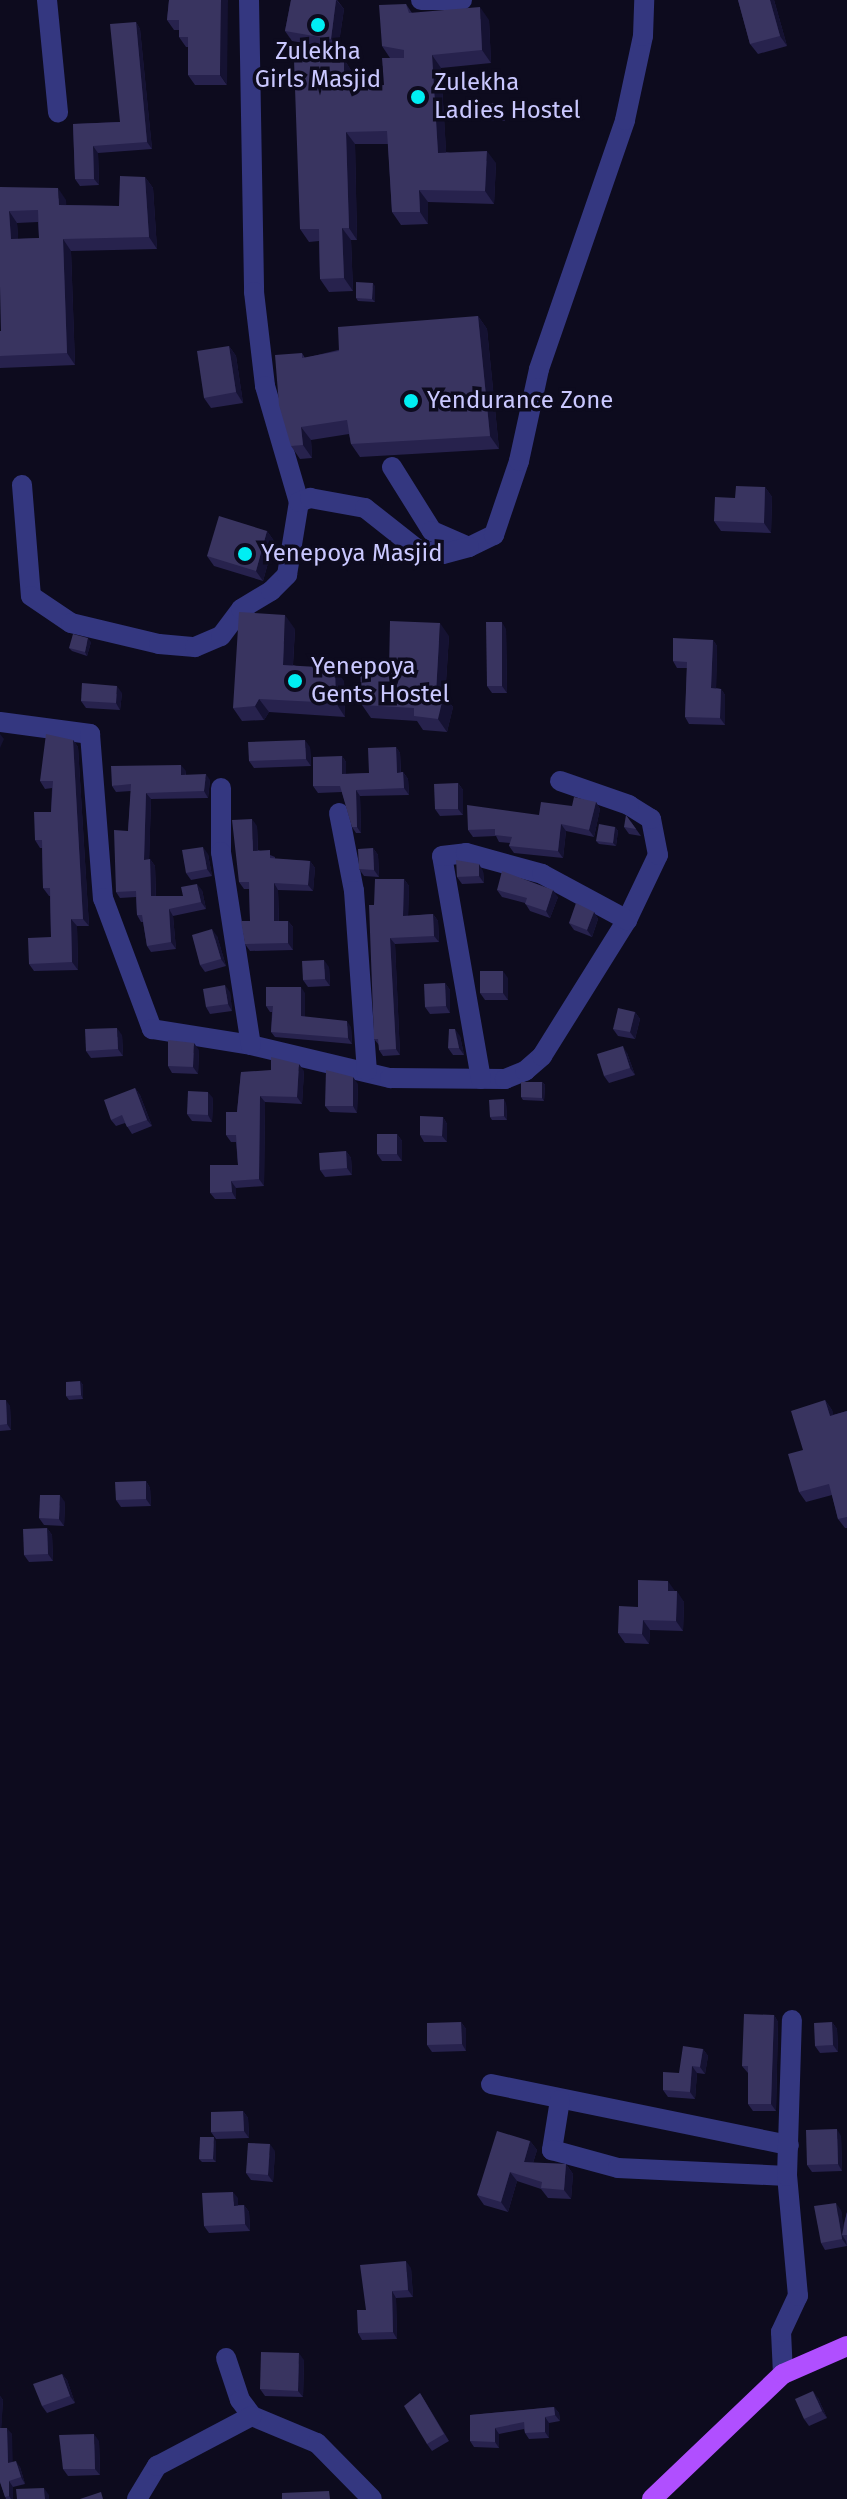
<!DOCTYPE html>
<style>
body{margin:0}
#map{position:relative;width:847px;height:2499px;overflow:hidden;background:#0d0b1e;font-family:"Fira Sans",sans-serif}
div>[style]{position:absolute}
.minor>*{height:20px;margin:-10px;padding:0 10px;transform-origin:10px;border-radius:10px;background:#343780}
.major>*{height:20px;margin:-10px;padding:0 10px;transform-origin:10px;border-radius:10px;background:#b04fff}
.wall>*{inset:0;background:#27224d}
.shaded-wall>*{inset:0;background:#151232}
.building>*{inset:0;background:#393460}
.dots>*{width:22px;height:22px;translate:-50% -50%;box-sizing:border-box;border:4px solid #0d0b1e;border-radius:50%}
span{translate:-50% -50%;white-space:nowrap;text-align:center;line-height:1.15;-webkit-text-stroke:7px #0d0b1e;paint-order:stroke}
.poi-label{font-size:24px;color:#cac8ff}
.left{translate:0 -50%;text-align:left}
</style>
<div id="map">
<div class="minor">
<i style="left:47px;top:0;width:113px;rotate:84.4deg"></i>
<i style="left:249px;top:0;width:292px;rotate:89deg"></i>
<i style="left:254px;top:292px;width:95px;rotate:83.3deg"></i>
<i style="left:265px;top:386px;width:121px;rotate:73.7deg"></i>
<i style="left:421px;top:0;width:41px"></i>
<i style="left:392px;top:467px;width:75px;rotate:58deg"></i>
<i style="left:432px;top:531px;width:40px;rotate:23.4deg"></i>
<i style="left:469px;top:547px;width:28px;rotate:-26deg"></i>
<i style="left:494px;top:535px;width:78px;rotate:-71.3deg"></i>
<i style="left:519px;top:461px;width:94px;rotate:-77.7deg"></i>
<i style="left:539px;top:369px;width:263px;rotate:-70.9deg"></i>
<i style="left:625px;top:120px;width:86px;rotate:-77.9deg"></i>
<i style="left:643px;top:36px;width:36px;rotate:-88deg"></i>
<i style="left:22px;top:485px;width:111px;rotate:85.4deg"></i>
<i style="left:31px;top:596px;width:48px;rotate:34deg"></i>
<i style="left:71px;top:623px;width:90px;rotate:13.4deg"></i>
<i style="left:159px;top:644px;width:36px;rotate:5deg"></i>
<i style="left:195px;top:647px;width:28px;rotate:-23deg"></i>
<i style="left:221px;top:636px;width:34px;rotate:-53deg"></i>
<i style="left:241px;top:609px;width:35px;rotate:-31deg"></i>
<i style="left:271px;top:591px;width:23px;rotate:-45deg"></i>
<i style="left:287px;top:575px;width:74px;rotate:-80.7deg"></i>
<i style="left:299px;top:502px;width:12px;rotate:-20deg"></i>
<i style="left:310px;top:498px;width:56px;rotate:10.3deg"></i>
<i style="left:365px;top:508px;width:66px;rotate:38.3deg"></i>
<i style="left:417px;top:549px;width:26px;rotate:11deg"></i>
<i style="left:443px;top:554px;width:27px;rotate:-15deg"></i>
<i style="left:0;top:722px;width:91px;rotate:7.6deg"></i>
<i style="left:90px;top:734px;width:165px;rotate:85.5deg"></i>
<i style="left:103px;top:898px;width:140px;rotate:69.5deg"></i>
<i style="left:152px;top:1029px;width:100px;rotate:9.2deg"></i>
<i style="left:251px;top:1045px;width:143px;rotate:13.4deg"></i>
<i style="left:390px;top:1078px;width:115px;rotate:0.5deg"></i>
<i style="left:505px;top:1079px;width:22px;rotate:-22deg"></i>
<i style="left:525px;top:1071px;width:23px;rotate:-41deg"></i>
<i style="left:542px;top:1056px;width:160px;rotate:-58deg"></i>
<i style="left:627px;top:920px;width:72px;rotate:-64.5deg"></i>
<i style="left:658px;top:855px;width:37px;rotate:-101deg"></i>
<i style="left:651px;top:819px;width:26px;rotate:-148deg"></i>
<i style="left:629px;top:805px;width:73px;rotate:-160.8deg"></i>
<i style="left:221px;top:788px;width:64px;rotate:90deg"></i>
<i style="left:221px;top:852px;width:195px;rotate:81.2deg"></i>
<i style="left:339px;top:813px;width:79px;rotate:79.1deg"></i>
<i style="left:354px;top:891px;width:180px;rotate:85.9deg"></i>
<i style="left:481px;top:1079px;width:226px;rotate:-99.9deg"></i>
<i style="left:442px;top:856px;width:24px;rotate:-7deg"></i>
<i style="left:466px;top:853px;width:79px;rotate:15.4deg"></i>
<i style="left:542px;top:874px;width:97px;rotate:28.4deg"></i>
<i style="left:491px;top:2084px;width:304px;rotate:11.6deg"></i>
<i style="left:560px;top:2100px;width:51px;rotate:99.1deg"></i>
<i style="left:552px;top:2150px;width:68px;rotate:15.3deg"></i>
<i style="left:618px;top:2168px;width:169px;rotate:2.7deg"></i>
<i style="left:226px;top:2358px;width:44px;rotate:71.6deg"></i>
<i style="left:240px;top:2400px;width:20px;rotate:53deg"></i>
<i style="left:252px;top:2416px;width:70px;rotate:22.6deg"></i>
<i style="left:317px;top:2443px;width:78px;rotate:45.5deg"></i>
<i style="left:783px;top:2374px;width:42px;rotate:-92.7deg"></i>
<i style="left:781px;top:2332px;width:40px;rotate:-65deg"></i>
<i style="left:798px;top:2296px;width:121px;rotate:-95.2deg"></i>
<i style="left:787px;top:2176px;width:156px;rotate:-88.2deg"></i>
<i style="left:137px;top:2499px;width:39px;rotate:-59deg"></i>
<i style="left:157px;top:2466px;width:107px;rotate:-27.8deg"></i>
</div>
<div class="major">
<i style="left:652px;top:2499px;width:181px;rotate:-43.7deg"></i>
<i style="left:783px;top:2374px;width:70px;rotate:-23.6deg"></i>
</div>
<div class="wall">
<i style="clip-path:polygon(169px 0,227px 85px,195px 85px,188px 75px,188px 47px,186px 47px,179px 37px,179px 30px,174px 30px,167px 20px)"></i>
<i style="clip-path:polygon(291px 0,337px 0,344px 9px,338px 49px,292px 41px,285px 31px)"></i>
<i style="clip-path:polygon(738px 0,774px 0,787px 46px,758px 54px,750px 44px)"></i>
<i style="clip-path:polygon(406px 4px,412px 13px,489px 20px,491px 63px,441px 68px,446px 152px,496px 163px,494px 204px,428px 202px,428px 224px,401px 225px,392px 212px,388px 144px,355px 144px,357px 240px,351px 240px,353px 291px,329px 292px,320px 279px,319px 241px,309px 242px,300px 229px,344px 59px,352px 72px,353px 86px,384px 85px,390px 58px,382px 46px)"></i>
<i style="clip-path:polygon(136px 22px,140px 29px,152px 149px,98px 153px,99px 185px,80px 186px,75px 179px,73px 124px,120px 122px)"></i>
<i style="clip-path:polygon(505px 107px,505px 121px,490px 120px,487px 117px)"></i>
<i style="clip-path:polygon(evenodd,145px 177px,153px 188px,157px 249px,71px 251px,75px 365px,0 368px,0 331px,1px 331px,0 187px,66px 200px,66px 205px,119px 206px,145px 177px,38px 222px,39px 238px,18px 239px,17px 223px,38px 222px)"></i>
<i style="clip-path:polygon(375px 286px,375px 302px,358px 301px,356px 298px)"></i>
<i style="clip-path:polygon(478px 316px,487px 329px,499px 449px,360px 457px,351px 444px,349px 434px,311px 440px,312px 458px,300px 459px,291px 446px,302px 353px,305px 358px)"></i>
<i style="clip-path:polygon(229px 346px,236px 356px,243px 403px,211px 408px,204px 398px)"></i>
<i style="clip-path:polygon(765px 487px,772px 497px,771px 533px,721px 531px,714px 521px,735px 498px)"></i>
<i style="clip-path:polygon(267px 531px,274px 541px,263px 581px,214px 566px,207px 556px)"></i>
<i style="clip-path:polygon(295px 629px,293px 665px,344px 681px,345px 717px,269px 712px,264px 720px,242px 721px,233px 708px)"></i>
<i style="clip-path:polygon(506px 629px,507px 693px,492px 693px,487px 686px)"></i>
<i style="clip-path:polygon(449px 636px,445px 697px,453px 707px,447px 732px,423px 730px,417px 721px,371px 718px,362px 705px,389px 670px)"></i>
<i style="clip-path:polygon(713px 640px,717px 646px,716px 688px,721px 689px,725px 695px,725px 725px,689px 724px,685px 717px,687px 668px,677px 668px,673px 661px)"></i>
<i style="clip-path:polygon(91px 642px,87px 656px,72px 651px,69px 648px)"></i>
<i style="clip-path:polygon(122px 693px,120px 710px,86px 708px,81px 701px)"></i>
<i style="clip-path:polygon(73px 740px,78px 747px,89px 926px,77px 926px,78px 970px,34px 971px,29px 964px,51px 937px,50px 896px,49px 896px,43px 888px,42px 848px,40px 848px,35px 840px,51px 812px,52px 788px,45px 789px,40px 781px)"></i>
<i style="clip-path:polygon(310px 747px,311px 766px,254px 768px,249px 761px)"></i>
<i style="clip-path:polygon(396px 747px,400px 753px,401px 772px,403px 772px,408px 779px,409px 795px,360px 796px,361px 833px,356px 833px,352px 827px,342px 792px,318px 793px,313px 786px,342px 756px,346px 762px,346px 774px,369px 773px)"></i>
<i style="clip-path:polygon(186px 771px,186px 775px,210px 780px,208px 798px,151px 799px,149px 860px,150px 859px,155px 866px,156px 896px,183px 896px,202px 890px,206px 909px,173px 916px,176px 949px,151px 952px,147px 946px,143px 922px,141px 922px,137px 915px,136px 897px,120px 898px,116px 892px,128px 831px,131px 791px,116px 792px,112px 786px)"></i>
<i style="clip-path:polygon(458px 783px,463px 790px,463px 815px,440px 816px,435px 809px)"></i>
<i style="clip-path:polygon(596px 802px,600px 809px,594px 837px,566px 831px,563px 858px,514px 853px,509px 846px,510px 843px,499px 842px,496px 836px,473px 837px,468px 830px,539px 815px,572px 806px)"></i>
<i style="clip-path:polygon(631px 822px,641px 836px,629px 834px,624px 827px)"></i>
<i style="clip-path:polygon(257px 826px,258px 850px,275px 857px,275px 859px,310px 861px,315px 868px,313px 891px,278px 890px,279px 921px,288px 921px,293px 927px,293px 950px,250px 951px,245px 944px,250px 921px,249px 889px,244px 889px,239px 882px)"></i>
<i style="clip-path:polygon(615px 827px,618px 831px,616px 846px,599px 844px,596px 841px)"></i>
<i style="clip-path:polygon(373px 848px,378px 855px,379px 877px,364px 876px,359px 869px)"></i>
<i style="clip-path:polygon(208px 854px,212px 876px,191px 880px,186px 873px)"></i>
<i style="clip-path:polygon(483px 871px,484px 883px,462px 884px,457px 877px)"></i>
<i style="clip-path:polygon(404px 879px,409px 886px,408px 916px,433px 914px,438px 921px,439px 942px,395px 944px,400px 1055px,383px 1056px,379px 1050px,379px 1045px,374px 1039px,374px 905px)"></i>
<i style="clip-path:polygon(497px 890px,558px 897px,550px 918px,530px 911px,525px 903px,502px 897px)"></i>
<i style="clip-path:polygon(594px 912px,598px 919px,592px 937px,574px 930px,569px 923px)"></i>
<i style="clip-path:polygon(217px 936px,226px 966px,205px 972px,200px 965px)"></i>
<i style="clip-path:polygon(329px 967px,330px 986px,308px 987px,303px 980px)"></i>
<i style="clip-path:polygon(508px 978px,508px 1000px,485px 1000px,480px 993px)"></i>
<i style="clip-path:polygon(445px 983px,450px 990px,450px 1013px,430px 1014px,425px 1007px)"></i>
<i style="clip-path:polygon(230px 992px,232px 1011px,210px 1014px,206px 1007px)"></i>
<i style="clip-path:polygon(305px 993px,305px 1017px,351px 1027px,352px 1044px,275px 1037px,271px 1032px,272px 1012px,270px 1012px,266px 1006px)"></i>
<i style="clip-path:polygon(635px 1012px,640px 1019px,635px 1039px,618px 1036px,613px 1029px)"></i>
<i style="clip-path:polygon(122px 1035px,123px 1056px,91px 1058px,86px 1051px)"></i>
<i style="clip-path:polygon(460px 1036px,464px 1055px,453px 1055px,448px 1048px)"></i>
<i style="clip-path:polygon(199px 1050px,198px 1074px,172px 1073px,168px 1066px)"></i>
<i style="clip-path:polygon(627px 1053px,635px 1075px,609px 1083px,604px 1076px)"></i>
<i style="clip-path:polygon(304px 1071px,302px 1104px,265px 1102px,264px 1186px,236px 1188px,236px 1199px,215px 1199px,210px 1193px,238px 1165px,236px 1142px,231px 1142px,226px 1135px,237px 1112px,241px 1072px)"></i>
<i style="clip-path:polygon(542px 1082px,545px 1085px,544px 1101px,523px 1100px,521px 1097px)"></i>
<i style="clip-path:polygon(358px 1084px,357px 1113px,330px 1112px,325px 1106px)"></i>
<i style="clip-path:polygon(135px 1088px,140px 1095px,152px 1126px,132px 1134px,125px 1123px,116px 1126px,111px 1120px)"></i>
<i style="clip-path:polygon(213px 1098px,212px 1122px,192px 1121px,187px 1114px)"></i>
<i style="clip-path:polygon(506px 1103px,507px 1120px,492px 1120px,490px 1117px)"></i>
<i style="clip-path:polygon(443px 1117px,447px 1124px,447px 1142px,424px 1142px,420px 1135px)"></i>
<i style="clip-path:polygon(397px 1134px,402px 1141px,402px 1161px,382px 1161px,377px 1154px)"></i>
<i style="clip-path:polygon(346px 1151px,351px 1158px,352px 1175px,325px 1177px,320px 1170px)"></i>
<i style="clip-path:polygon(80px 1381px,83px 1385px,83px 1399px,69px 1400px,66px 1396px)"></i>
<i style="clip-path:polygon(0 1400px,10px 1406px,11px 1430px,0 1431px)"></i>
<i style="clip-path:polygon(825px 1400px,832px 1410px,833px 1415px,847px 1411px,847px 1528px,845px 1528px,838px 1519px,832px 1495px,806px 1502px,799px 1492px,803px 1450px)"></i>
<i style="clip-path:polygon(146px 1481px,150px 1488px,151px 1506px,121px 1507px,116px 1500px)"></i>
<i style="clip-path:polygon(65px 1502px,64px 1526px,44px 1525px,39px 1518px)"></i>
<i style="clip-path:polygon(47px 1528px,52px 1535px,53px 1561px,29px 1562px,24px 1555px)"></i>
<i style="clip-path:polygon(675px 1591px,684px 1602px,683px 1631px,650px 1630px,649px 1644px,625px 1643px,618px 1633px,638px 1607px)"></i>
<i style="clip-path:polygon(774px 2015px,778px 2022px,776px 2111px,753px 2111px,748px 2104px,748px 2073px,742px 2066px)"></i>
<i style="clip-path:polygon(461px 2022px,466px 2029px,466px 2051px,432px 2052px,427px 2045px)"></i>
<i style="clip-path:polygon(832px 2022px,837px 2029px,838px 2052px,820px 2053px,815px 2046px)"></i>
<i style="clip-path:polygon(703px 2049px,708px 2056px,705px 2074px,697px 2073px,695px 2099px,668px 2097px,663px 2090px)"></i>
<i style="clip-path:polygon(243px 2111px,248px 2118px,249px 2138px,216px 2139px,211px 2132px)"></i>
<i style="clip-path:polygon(841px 2136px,842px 2171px,812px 2172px,807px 2165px)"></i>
<i style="clip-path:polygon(216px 2141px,216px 2162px,202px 2162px,199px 2159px)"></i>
<i style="clip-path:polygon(530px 2141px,537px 2150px,533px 2163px,566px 2164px,573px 2174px,571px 2199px,548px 2198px,541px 2189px,517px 2181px,508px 2212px,484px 2205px,477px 2195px)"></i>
<i style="clip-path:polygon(275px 2151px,273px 2182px,251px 2180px,246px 2173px)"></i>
<i style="clip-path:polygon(238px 2198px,238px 2205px,244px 2205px,249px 2212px,250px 2231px,209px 2233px,204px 2226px)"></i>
<i style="clip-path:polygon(841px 2210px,843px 2227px,847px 2212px,847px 2246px,825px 2250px,821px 2243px)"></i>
<i style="clip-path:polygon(411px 2268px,413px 2297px,396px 2298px,397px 2339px,362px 2340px,358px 2333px,366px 2310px)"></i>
<i style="clip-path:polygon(304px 2360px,303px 2397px,265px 2396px,260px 2389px)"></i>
<i style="clip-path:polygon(62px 2374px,67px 2380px,75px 2403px,47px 2413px,42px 2406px)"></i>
<i style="clip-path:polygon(420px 2393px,449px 2441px,432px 2451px,427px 2444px)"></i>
<i style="clip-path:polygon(0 2396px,3px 2400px,1px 2428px,12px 2434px,12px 2462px,20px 2467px,25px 2484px,13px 2487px,13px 2499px,6px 2499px,0 2482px)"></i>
<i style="clip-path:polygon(818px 2398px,827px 2418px,809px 2426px,804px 2419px)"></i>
<i style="clip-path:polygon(554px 2407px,559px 2413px,560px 2421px,549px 2423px,549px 2438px,529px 2439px,525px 2433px,524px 2429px,499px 2434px,499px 2448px,474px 2447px,470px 2441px,470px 2415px)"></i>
<i style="clip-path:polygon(99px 2441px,100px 2475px,68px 2476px,63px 2469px)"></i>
</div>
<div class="shaded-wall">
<i style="clip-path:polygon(221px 0,228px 0,227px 85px,220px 75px)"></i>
<i style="clip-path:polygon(336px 0,344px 9px,338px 49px,331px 39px)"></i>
<i style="clip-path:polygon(770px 0,774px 0,787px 46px,780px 36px)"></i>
<i style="clip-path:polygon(480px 7px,489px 20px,491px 63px,482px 50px)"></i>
<i style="clip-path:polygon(136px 22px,140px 29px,152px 149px,147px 142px)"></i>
<i style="clip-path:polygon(432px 55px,441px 68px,447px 166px,438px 153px)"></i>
<i style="clip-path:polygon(344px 59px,352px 72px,353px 99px,344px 86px)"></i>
<i style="clip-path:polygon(503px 103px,505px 107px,505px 121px,502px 117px)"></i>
<i style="clip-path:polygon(346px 132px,355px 144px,357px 240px,349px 228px)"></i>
<i style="clip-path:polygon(93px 146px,98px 153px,99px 185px,94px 179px)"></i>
<i style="clip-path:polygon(487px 151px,496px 163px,494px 204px,485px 191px)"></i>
<i style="clip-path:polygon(145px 177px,153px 188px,157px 249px,149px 237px)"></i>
<i style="clip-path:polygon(58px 188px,66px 200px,67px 217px,59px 205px)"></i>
<i style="clip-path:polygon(419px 190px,428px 202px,428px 224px,420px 212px)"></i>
<i style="clip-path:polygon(9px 211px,17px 223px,19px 251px,11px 239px)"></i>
<i style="clip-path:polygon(342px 228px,351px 240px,353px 291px,344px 278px)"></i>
<i style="clip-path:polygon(63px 239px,71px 251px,75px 365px,67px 353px)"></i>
<i style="clip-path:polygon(373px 283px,375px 286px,375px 302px,372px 299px)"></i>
<i style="clip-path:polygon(478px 316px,487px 329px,499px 449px,490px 436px)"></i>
<i style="clip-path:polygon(229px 346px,236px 356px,243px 403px,236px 392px)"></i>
<i style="clip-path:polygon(301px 427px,311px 440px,312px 458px,303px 445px)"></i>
<i style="clip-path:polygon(765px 487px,772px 497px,771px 533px,764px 523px)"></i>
<i style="clip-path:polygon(267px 531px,274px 541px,263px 581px,256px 571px)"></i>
<i style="clip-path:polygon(285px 615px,295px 629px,292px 678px,283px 665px)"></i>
<i style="clip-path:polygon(502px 622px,506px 629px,507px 693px,502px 686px)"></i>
<i style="clip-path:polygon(440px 623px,449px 636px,445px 697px,453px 707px,447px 732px,438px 719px,436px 693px)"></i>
<i style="clip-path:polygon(88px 638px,91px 642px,87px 656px,85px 652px)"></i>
<i style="clip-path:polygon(713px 640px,717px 646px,716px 695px,711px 688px)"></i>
<i style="clip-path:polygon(335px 668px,344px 681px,345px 717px,336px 703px)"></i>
<i style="clip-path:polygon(117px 686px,122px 693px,120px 710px,116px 703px)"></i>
<i style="clip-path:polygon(721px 689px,725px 695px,725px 725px,720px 718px)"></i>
<i style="clip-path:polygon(259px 699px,269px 712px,264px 720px,255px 706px)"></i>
<i style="clip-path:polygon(0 734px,4px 739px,0 748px)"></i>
<i style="clip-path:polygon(73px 740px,78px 747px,89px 926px,83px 919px)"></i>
<i style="clip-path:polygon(305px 740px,310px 747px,311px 766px,306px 759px)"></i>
<i style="clip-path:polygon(396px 747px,400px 753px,401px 779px,397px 773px)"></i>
<i style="clip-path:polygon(342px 756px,346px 762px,346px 780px,342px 774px)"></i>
<i style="clip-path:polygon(181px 765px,186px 771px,185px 782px,181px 775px)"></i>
<i style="clip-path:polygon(403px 772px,408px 779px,409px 795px,404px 788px)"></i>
<i style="clip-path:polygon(206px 774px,210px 780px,208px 798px,204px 791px)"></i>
<i style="clip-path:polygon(458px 783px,463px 790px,463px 815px,458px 809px)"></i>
<i style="clip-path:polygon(356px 790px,360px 796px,361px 833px,357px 827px)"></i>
<i style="clip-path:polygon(146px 793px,151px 799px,149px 866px,144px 860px)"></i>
<i style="clip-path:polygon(596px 802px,600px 809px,594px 837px,589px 830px)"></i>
<i style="clip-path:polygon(252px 819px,257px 826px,258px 857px,253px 851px)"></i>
<i style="clip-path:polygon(561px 824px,566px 831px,563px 858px,558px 851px)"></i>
<i style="clip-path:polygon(615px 827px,618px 831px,616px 846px,613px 843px)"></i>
<i style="clip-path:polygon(203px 847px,208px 854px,212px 876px,207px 869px)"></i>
<i style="clip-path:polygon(373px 848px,378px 855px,379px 877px,374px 870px)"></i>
<i style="clip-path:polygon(150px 859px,155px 866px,156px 903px,151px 896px)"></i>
<i style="clip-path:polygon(310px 861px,315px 868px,313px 891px,308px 885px)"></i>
<i style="clip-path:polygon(479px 864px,483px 871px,484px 883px,479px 876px)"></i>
<i style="clip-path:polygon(404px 879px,409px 886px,408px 923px,403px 916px)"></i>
<i style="clip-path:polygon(274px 883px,278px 890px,279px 928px,274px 921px)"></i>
<i style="clip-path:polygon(197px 884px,202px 890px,206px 909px,201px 902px)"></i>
<i style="clip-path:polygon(553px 890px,558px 897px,550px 918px,546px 911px)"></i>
<i style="clip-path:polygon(169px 909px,173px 916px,176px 949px,171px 942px)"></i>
<i style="clip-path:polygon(594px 912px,598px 919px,592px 937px,587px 930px)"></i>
<i style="clip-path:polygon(433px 914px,438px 921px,439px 942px,434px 936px)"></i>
<i style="clip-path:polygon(71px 919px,77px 926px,78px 970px,72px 962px)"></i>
<i style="clip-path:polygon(288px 921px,293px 927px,293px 950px,288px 943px)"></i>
<i style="clip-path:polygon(212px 929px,217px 936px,226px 966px,221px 959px)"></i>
<i style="clip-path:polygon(390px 938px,395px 944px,400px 1055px,396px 1049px)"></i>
<i style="clip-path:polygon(324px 960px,329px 967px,330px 986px,325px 979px)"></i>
<i style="clip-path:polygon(503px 971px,508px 978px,508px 1000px,503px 993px)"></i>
<i style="clip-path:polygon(445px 983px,450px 990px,450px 1013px,446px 1006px)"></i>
<i style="clip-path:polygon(225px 985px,230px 992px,232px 1011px,228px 1004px)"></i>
<i style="clip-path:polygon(301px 987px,305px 993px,305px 1022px,301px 1016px)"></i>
<i style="clip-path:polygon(635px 1012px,640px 1019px,635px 1039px,630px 1032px)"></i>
<i style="clip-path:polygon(347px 1021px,351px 1027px,352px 1044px,348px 1038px)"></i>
<i style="clip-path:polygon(117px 1028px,122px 1035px,123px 1056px,118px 1049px)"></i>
<i style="clip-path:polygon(455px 1029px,460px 1036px,464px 1055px,459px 1048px)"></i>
<i style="clip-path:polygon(194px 1043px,199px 1050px,198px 1074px,193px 1067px)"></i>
<i style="clip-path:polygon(623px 1046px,627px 1053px,635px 1075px,630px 1068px)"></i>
<i style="clip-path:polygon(299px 1064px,304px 1071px,302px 1104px,297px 1097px)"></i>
<i style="clip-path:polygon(353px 1077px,358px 1084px,357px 1113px,353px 1106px)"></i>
<i style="clip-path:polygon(542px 1082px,545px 1085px,544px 1101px,542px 1098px)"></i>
<i style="clip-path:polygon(135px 1088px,140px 1095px,152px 1126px,147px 1120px)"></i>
<i style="clip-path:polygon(208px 1092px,213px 1098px,212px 1122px,208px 1115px)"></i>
<i style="clip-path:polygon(260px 1096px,265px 1102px,264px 1186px,259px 1179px)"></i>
<i style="clip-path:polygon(504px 1099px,506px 1103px,507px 1120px,504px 1116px)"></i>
<i style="clip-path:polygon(443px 1117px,447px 1124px,447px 1142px,442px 1136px)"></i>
<i style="clip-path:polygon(397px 1134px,402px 1141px,402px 1161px,397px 1154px)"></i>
<i style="clip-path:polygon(346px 1151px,351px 1158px,352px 1175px,347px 1168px)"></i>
<i style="clip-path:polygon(231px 1181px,236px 1188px,236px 1199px,232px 1192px)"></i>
<i style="clip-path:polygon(80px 1381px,83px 1385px,83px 1399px,81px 1395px)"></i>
<i style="clip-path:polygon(6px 1400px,10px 1406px,11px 1430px,7px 1424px)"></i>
<i style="clip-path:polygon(825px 1400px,832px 1410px,837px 1425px,830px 1416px)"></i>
<i style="clip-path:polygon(146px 1481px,150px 1488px,151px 1506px,146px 1499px)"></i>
<i style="clip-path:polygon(60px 1495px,65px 1502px,64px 1526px,59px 1519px)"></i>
<i style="clip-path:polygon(47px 1528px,52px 1535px,53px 1561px,48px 1554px)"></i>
<i style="clip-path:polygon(668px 1581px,675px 1591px,668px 1591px)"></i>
<i style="clip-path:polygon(677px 1591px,684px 1602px,683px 1631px,676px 1621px)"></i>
<i style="clip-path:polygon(643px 1620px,650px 1630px,649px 1644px,642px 1634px)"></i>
<i style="clip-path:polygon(774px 2015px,778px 2022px,776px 2111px,771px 2104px)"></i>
<i style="clip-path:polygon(461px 2022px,466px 2029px,466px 2051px,462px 2044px)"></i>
<i style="clip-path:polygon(832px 2022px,837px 2029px,838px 2052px,833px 2045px)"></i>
<i style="clip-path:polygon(703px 2049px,708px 2056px,705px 2074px,700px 2067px)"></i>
<i style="clip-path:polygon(692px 2066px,697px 2073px,695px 2099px,690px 2092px)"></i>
<i style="clip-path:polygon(243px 2111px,248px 2118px,249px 2138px,244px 2131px)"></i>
<i style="clip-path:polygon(837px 2129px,841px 2136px,842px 2171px,838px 2164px)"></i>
<i style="clip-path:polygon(214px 2137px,216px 2141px,216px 2162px,213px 2159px)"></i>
<i style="clip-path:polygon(530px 2141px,537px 2150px,530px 2172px,524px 2162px)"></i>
<i style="clip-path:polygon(270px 2144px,275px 2151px,273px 2182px,268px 2175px)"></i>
<i style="clip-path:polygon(566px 2164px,573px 2174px,571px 2199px,564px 2190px)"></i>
<i style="clip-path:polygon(510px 2172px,517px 2181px,508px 2212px,501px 2202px)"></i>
<i style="clip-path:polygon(233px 2192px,238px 2198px,238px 2212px,234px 2206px)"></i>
<i style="clip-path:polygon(836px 2203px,841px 2210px,845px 2235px,842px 2235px,846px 2241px,847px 2246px,842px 2239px)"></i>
<i style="clip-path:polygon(244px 2205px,249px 2212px,250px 2231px,245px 2224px)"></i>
<i style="clip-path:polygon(406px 2261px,411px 2268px,413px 2297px,408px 2290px)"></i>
<i style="clip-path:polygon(392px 2291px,396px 2298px,397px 2339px,393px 2332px)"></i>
<i style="clip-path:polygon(299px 2353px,304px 2360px,303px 2397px,298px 2391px)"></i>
<i style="clip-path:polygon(62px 2374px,67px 2380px,75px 2403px,70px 2396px)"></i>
<i style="clip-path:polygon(813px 2391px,818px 2398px,827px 2418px,822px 2411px)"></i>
<i style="clip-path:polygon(0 2396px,3px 2400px,1px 2435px,0 2433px)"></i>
<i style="clip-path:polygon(554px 2407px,559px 2413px,560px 2421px,555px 2415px)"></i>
<i style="clip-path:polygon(545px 2417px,549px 2423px,549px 2438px,545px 2432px)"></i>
<i style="clip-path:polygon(7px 2428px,12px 2434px,13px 2469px,8px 2463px)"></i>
<i style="clip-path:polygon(495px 2428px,499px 2434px,499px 2448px,495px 2442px)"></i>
<i style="clip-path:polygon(94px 2434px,99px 2441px,100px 2475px,95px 2469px)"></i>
<i style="clip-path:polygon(16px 2461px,20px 2467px,25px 2484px,21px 2477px)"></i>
<i style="clip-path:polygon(9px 2481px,13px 2487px,13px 2499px,11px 2499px,9px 2496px)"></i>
<i style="clip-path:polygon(44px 2488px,49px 2495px,49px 2499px,45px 2499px)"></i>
</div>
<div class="building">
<i style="clip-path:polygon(169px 0,221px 0,220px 75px,188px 75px,188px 37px,179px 37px,179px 20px,167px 20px)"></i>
<i style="clip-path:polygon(291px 0,336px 0,331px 39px,285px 31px)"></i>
<i style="clip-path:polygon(738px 0,770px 0,780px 36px,750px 44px)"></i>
<i style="clip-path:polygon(406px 4px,409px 13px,480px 7px,482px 50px,432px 55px,438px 153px,487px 151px,485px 191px,419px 190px,420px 212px,392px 212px,387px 131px,346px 132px,349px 228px,342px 228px,344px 278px,320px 279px,319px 229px,300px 229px,294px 60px,344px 59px,344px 86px,384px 85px,382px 58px,404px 58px,404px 50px,382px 46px,379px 5px)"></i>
<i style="clip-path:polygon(136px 22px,147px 142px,93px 146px,94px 179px,75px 179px,73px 124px,120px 122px,110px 24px)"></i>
<i style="clip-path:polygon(488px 103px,503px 103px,502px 117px,487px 117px)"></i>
<i style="clip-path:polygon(evenodd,120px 176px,145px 177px,149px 237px,63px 239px,67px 353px,0 356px,0 331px,1px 331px,0 286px,0 187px,58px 188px,59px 205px,119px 206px,120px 176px,38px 210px,39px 238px,11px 239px,9px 211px,38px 210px)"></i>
<i style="clip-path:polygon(356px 282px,373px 283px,372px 299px,356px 298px)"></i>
<i style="clip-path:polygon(478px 316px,490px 436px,351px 444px,347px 420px,301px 427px,303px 445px,291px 446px,279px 405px,275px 355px,302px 353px,302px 358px,339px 351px,338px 327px)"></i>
<i style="clip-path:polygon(229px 346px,236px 392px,204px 398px,197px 351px)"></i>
<i style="clip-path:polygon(736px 486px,765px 487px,764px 523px,714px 521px,715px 497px,735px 498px)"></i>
<i style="clip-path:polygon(219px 516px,267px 531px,256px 571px,207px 556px)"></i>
<i style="clip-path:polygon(239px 612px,285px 615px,283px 665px,335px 668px,336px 703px,259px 699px,255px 706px,233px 708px)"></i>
<i style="clip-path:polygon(390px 621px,440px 623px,436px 693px,444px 694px,438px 719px,414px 716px,414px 708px,362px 705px,360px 669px,389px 670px)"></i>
<i style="clip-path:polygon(486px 622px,502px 622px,502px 686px,487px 686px)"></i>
<i style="clip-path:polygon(73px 634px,88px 638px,85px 652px,69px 648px)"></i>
<i style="clip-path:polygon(673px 638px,713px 640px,711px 688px,721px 689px,720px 718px,685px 717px,687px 662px,673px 661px)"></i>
<i style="clip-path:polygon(82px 683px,117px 686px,116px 703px,81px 701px)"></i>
<i style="clip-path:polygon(46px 734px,73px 740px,83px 919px,71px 919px,72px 962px,29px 964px,28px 938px,51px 937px,50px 888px,43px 888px,42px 840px,35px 840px,34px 812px,51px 812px,53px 781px,40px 781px)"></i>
<i style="clip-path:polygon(305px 740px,306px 759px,249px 761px,248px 742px)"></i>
<i style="clip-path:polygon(396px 747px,397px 773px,403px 772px,404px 788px,356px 790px,357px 827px,352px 827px,340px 786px,313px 786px,313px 757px,342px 756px,342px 774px,369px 773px,368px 748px)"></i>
<i style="clip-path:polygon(181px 765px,181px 775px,206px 774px,204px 791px,146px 793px,144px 860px,150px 859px,151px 896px,183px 896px,181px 887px,197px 884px,201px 902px,169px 909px,171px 942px,147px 946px,142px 915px,137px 915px,136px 891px,116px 892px,114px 830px,128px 831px,131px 784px,112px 786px,111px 766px)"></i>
<i style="clip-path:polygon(458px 783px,458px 809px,435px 809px,434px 784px)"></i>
<i style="clip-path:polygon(574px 797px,596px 802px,589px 830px,561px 824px,558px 851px,509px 846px,512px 837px,495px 835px,495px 829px,468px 830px,467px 805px,539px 815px,541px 802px,572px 806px)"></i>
<i style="clip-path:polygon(626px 815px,636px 829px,624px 827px)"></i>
<i style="clip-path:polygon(252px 819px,253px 851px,270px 850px,270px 858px,310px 861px,308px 885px,274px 883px,274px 921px,288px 921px,288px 943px,245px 944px,241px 921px,250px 921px,249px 882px,239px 882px,232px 820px)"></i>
<i style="clip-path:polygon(599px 824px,615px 827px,613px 843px,596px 841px)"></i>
<i style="clip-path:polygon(203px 847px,207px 869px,186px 873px,182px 850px)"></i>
<i style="clip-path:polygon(373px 848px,374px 870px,359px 869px,358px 849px)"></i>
<i style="clip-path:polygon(456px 860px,479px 864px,479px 876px,457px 877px)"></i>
<i style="clip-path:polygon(502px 871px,553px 890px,546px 911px,525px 904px,527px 898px,497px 890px)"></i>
<i style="clip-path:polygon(375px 879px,404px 879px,403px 916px,433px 914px,434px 936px,390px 938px,396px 1049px,379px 1050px,378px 1039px,374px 1039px,369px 905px,374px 905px)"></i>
<i style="clip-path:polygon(576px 903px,594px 912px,587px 930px,569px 923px)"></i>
<i style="clip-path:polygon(212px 929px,221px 959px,200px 965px,192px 935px)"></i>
<i style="clip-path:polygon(324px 960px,325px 979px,303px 980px,302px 961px)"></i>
<i style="clip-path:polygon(480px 971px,503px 971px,503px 993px,480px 993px)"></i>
<i style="clip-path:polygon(445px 983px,446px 1006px,425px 1007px,424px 984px)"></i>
<i style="clip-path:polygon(225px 985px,228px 1004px,206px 1007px,203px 989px)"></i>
<i style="clip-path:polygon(266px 987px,301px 987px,301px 1016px,347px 1021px,348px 1038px,271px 1032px,273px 1006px,266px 1006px)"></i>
<i style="clip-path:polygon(618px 1008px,635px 1012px,630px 1032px,613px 1029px)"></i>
<i style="clip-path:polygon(117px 1028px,118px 1049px,86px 1051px,85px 1029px)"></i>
<i style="clip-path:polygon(449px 1029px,455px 1029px,459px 1048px,448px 1048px)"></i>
<i style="clip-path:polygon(168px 1040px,194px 1043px,193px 1067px,168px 1066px)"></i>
<i style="clip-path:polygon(623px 1046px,630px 1068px,604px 1076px,597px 1054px)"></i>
<i style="clip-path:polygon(271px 1057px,299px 1064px,297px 1097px,260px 1096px,259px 1179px,231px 1181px,232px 1192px,210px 1193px,210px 1165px,238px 1165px,236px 1135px,226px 1135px,226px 1112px,237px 1112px,241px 1072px,271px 1070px)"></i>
<i style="clip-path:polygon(326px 1070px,353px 1077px,353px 1106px,325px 1106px)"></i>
<i style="clip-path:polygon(521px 1082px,542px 1082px,542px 1098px,521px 1097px)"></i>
<i style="clip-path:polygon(135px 1088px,147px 1120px,127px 1127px,122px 1115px,111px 1120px,104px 1100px)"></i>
<i style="clip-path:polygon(188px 1091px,208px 1092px,208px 1115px,187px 1114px)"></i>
<i style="clip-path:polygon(504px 1099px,504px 1116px,490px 1117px,489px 1100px)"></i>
<i style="clip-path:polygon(420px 1116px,443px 1117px,442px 1136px,420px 1135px)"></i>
<i style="clip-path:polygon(377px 1134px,397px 1134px,397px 1154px,377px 1154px)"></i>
<i style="clip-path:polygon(346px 1151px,347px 1168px,320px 1170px,319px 1153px)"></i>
<i style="clip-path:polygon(80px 1381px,81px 1395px,66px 1396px,66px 1382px)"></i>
<i style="clip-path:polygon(0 1400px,6px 1400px,7px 1424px,0 1425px)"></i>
<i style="clip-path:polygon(825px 1400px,830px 1416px,847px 1411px,847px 1517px,838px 1519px,829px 1484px,799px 1492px,788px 1454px,803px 1450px,791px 1411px)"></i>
<i style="clip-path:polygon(146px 1481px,146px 1499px,116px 1500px,115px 1482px)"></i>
<i style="clip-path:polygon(40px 1495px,60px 1495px,59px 1519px,39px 1518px)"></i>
<i style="clip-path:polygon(47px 1528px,48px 1554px,24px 1555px,23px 1529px)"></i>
<i style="clip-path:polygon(638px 1580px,668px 1581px,668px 1591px,677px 1591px,676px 1621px,643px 1620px,642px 1634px,618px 1633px,619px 1606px,638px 1607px)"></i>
<i style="clip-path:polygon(744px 2014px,774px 2015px,771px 2104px,748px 2104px,748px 2066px,742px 2066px)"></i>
<i style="clip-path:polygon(461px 2022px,462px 2044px,427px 2045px,427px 2023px)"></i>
<i style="clip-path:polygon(832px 2022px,833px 2045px,815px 2046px,814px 2023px)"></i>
<i style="clip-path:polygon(683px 2046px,703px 2049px,700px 2067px,692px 2066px,690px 2092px,663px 2090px,663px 2072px,679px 2073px)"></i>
<i style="clip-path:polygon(243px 2111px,244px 2131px,211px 2132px,211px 2112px)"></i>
<i style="clip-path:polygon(837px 2129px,838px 2164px,807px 2165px,806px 2130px)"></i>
<i style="clip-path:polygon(497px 2131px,530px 2141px,524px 2162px,566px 2164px,564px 2190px,541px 2188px,542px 2182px,510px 2172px,501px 2202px,477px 2195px)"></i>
<i style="clip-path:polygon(200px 2137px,214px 2137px,213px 2159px,199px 2159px)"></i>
<i style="clip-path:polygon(248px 2143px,270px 2144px,268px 2175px,246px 2173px)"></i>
<i style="clip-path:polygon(233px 2192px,234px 2206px,244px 2205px,245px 2224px,204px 2226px,202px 2193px)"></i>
<i style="clip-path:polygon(836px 2203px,842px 2239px,821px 2243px,814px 2206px)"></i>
<i style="clip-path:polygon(847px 2212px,847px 2235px,842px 2235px)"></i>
<i style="clip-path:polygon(406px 2261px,408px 2290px,392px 2291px,393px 2332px,358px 2333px,357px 2310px,366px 2310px,360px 2265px)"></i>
<i style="clip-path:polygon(261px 2352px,299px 2353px,298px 2391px,260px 2389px)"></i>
<i style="clip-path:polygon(62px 2374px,70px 2396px,42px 2406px,33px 2384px)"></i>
<i style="clip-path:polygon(813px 2391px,822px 2411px,804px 2419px,795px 2399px)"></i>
<i style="clip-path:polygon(420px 2393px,444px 2434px,427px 2444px,404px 2406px)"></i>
<i style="clip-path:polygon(554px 2407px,555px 2415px,545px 2417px,545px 2432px,525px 2433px,524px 2422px,495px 2428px,495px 2442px,470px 2441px,470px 2415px)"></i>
<i style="clip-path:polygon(0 2428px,7px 2428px,8px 2463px,16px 2461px,21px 2477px,9px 2481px,9px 2496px,5px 2497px,0 2482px)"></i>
<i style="clip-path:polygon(94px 2434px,95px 2469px,63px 2469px,59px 2435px)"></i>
<i style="clip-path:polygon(44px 2488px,45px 2499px,17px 2499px,16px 2489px)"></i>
<i style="clip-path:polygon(329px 2491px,330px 2499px,282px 2499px,282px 2493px)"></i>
<i style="clip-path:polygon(101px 2492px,103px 2499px,80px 2499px)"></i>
</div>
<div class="dots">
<i style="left:318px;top:25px;background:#00eef3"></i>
<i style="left:418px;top:97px;background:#00eef3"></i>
<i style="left:411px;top:401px;background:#00eef3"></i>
<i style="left:245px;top:554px;background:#00eef3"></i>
<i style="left:295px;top:681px;background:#00eef3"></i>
</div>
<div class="poi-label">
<span style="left:318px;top:66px">Zulekha<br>Girls Masjid</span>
<span class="left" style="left:434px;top:97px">Zulekha<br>Ladies Hostel</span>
<span class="left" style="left:427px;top:401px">Yendurance Zone</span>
<span class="left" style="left:261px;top:554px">Yenepoya Masjid</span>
<span class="left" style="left:311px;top:681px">Yenepoya<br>Gents Hostel</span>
</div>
</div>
